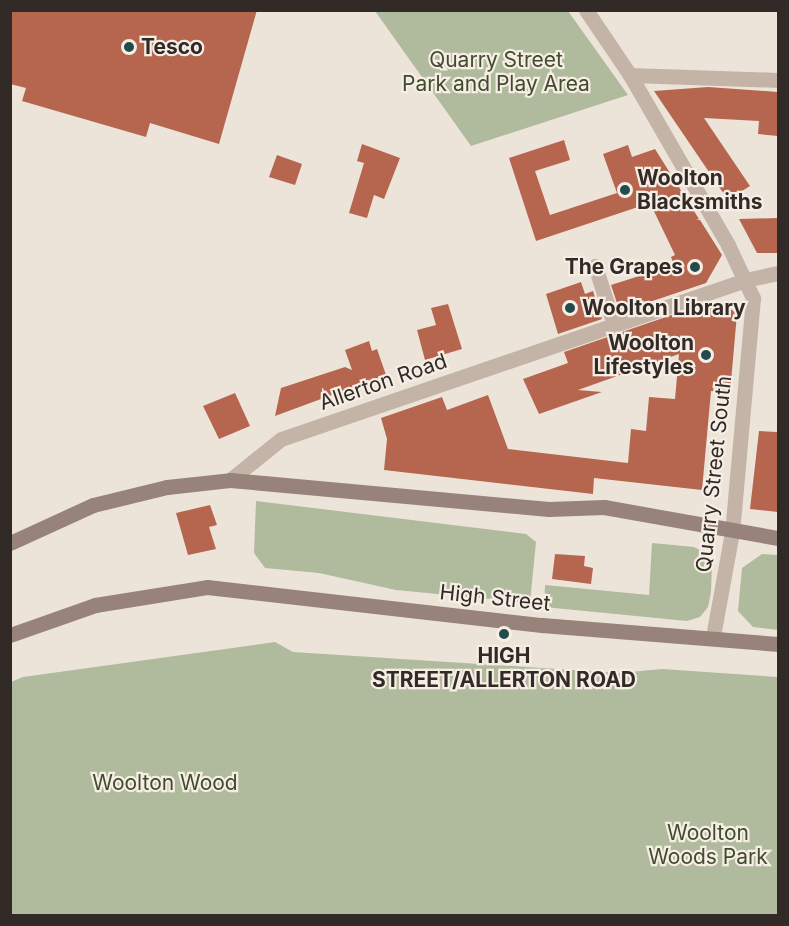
<!DOCTYPE html>
<style>
body{margin:0}
#map{position:relative;width:789px;height:926px;overflow:hidden;background:#ede4d9;font-family:Inter,sans-serif}
div>[style]{position:absolute}
.green>*{inset:0;background:#b0ba9c}
.building>*{inset:0;background:#b6664f}
.minor>*{height:15px;margin:-7.5px;padding:0 7.5px;transform-origin:7.5px;border-radius:7.5px;background:#c4b4a7}
.secondary>*{height:15px;margin:-7.5px;padding:0 7.5px;transform-origin:7.5px;border-radius:7.5px;background:#978379}
.dots>*{width:16px;height:16px;translate:-50% -50%;box-sizing:border-box;border:3px solid #f6eee5;border-radius:50%}
span{translate:-50% -50%;white-space:nowrap;text-align:center;line-height:1.15;-webkit-text-stroke:4.5px #f6eee5;paint-order:stroke}
.poi-label{font-size:21px;color:#312a26;font-weight:700}
.left{translate:0 -50%;text-align:left}
.right{translate:-100% -50%;text-align:right}
.park-label{font-size:21px;color:#414c2e}
.street-label{font-size:21px;color:#312a26}
.frame{position:absolute;inset:0;border:12px solid #312a26;pointer-events:none}
</style>
<div id="map">
<div class="green">
<i style="clip-path:polygon(375px 11px,568px 11px,628px 95px,471px 146px)"></i>
<i style="clip-path:polygon(256px 501px,526px 534px,536px 542px,530px 603px,396px 590px,319px 573px,265px 568px,254px 553px)"></i>
<i style="clip-path:polygon(652px 543px,694px 547px,706px 553px,712px 563px,711px 592px,708px 607px,700px 617px,687px 621px,544px 607px,545px 585px,649px 595px)"></i>
<i style="clip-path:polygon(762px 554px,778px 555px,778px 630px,753px 627px,738px 611px,742px 568px)"></i>
<i style="clip-path:polygon(275px 642px,293px 652px,619px 673px,662px 669px,778px 677px,778px 915px,11px 915px,11px 682px,23px 677px)"></i>
</div>
<div class="building">
<i style="clip-path:polygon(10px 10px,257px 10px,219px 144px,150px 123px,146px 137px,22px 101px,26px 88px,10px 84px)"></i>
<i style="clip-path:polygon(708px 87px,778px 92px,778px 136px,758px 134px,759px 121px,704px 118px,750px 186px,728px 200px,654px 91px)"></i>
<i style="clip-path:polygon(564px 140px,570px 160px,535px 171px,550px 215px,617px 193px,603px 154px,628px 145px,632px 157px,655px 149px,699px 219px,696px 220px,700px 220px,722px 255px,706px 283px,620px 312px,611px 285px,674px 265px,671px 257px,675px 255px,650px 203px,536px 241px,509px 158px)"></i>
<i style="clip-path:polygon(362px 144px,400px 158px,384px 199px,374px 195px,367px 218px,349px 213px,364px 163px,357px 161px)"></i>
<i style="clip-path:polygon(277px 155px,302px 164px,295px 185px,269px 177px)"></i>
<i style="clip-path:polygon(778px 218px,778px 253px,757px 253px,739px 219px)"></i>
<i style="clip-path:polygon(581px 282px,585px 294px,593px 291px,602px 319px,558px 334px,546px 294px)"></i>
<i style="clip-path:polygon(723px 303px,737px 314px,730px 393px,711px 391px,702px 490px,594px 478px,593px 494px,384px 470px,387px 439px,381px 418px,442px 397px,447px 410px,488px 395px,508px 449px,628px 463px,631px 429px,646px 431px,649px 397px,675px 399px,679px 354px,578px 390px,602px 392px,539px 414px,523px 379px,568px 363px,564px 352px,692px 308px,689px 315px)"></i>
<i style="clip-path:polygon(448px 304px,462px 349px,425px 360px,417px 330px,436px 325px,431px 308px)"></i>
<i style="clip-path:polygon(369px 341px,372px 351px,377px 349px,386px 375px,275px 416px,281px 388px,345px 367px,352px 370px,345px 350px)"></i>
<i style="clip-path:polygon(235px 393px,250px 426px,219px 439px,203px 406px)"></i>
<i style="clip-path:polygon(759px 431px,778px 432px,778px 512px,750px 509px)"></i>
<i style="clip-path:polygon(210px 505px,217px 525px,209px 527px,216px 549px,188px 555px,176px 513px)"></i>
<i style="clip-path:polygon(555px 554px,585px 556px,584px 566px,593px 568px,591px 584px,552px 579px)"></i>
</div>
<div class="minor">
<i style="left:586px;top:10px;width:78px;rotate:55.9deg"></i>
<i style="left:630px;top:75px;width:196px;rotate:60deg"></i>
<i style="left:728px;top:245px;width:59px;rotate:64.7deg"></i>
<i style="left:753px;top:298px;width:235px;rotate:95.1deg"></i>
<i style="left:732px;top:532px;width:107px;rotate:100.3deg"></i>
<i style="left:630px;top:75px;width:148px;rotate:1.9deg"></i>
<i style="left:595px;top:266px;width:62px;rotate:72.1deg"></i>
<i style="left:230px;top:480px;width:65px;rotate:-38.8deg"></i>
<i style="left:281px;top:439px;width:490px;rotate:-18.9deg"></i>
<i style="left:745px;top:280px;width:34px;rotate:-12deg"></i>
</div>
<div class="secondary">
<i style="left:10px;top:543px;width:91px;rotate:-24.6deg"></i>
<i style="left:93px;top:505px;width:76px;rotate:-13.7deg"></i>
<i style="left:167px;top:487px;width:63px;rotate:-6.3deg"></i>
<i style="left:230px;top:480px;width:320px;rotate:5.2deg"></i>
<i style="left:549px;top:509px;width:55px;rotate:-2.1deg"></i>
<i style="left:604px;top:507px;width:177px;rotate:10.1deg"></i>
<i style="left:10px;top:635px;width:90px;rotate:-19.4deg"></i>
<i style="left:95px;top:605px;width:113px;rotate:-9.1deg"></i>
<i style="left:207px;top:587px;width:337px;rotate:6.5deg"></i>
<i style="left:542px;top:625px;width:237px;rotate:4.6deg"></i>
</div>
<div class="dots">
<i style="left:129px;top:47px;background:#224b4d"></i>
<i style="left:625px;top:190px;background:#224b4d"></i>
<i style="left:695px;top:267px;background:#224b4d"></i>
<i style="left:570px;top:308px;background:#224b4d"></i>
<i style="left:706px;top:355px;background:#224b4d"></i>
<i style="left:504px;top:634px;background:#224b4d"></i>
</div>
<div class="poi-label">
<span class="left" style="left:141px;top:47px">Tesco</span>
<span class="left" style="left:637px;top:190px">Woolton<br>Blacksmiths</span>
<span class="right" style="left:683px;top:267px">The Grapes</span>
<span class="left" style="left:582px;top:308px">Woolton Library</span>
<span class="right" style="left:694px;top:355px">Woolton<br>Lifestyles</span>
<span style="left:504px;top:668px">HIGH<br>STREET/ALLERTON ROAD</span>
</div>
<div class="park-label">
<span style="left:496px;top:72px">Quarry Street<br>Park and Play Area</span>
<span style="left:165px;top:783px">Woolton Wood</span>
<span style="left:708px;top:845px">Woolton<br>Woods Park</span>
</div>
<div class="street-label">
<span style="left:383px;top:382px;rotate:-19deg">Allerton Road</span>
<span style="left:714px;top:474px;rotate:-84deg">Quarry Street South</span>
<span style="left:495px;top:598px;rotate:6deg">High Street</span>
</div>
<div class="frame"></div>
</div>
